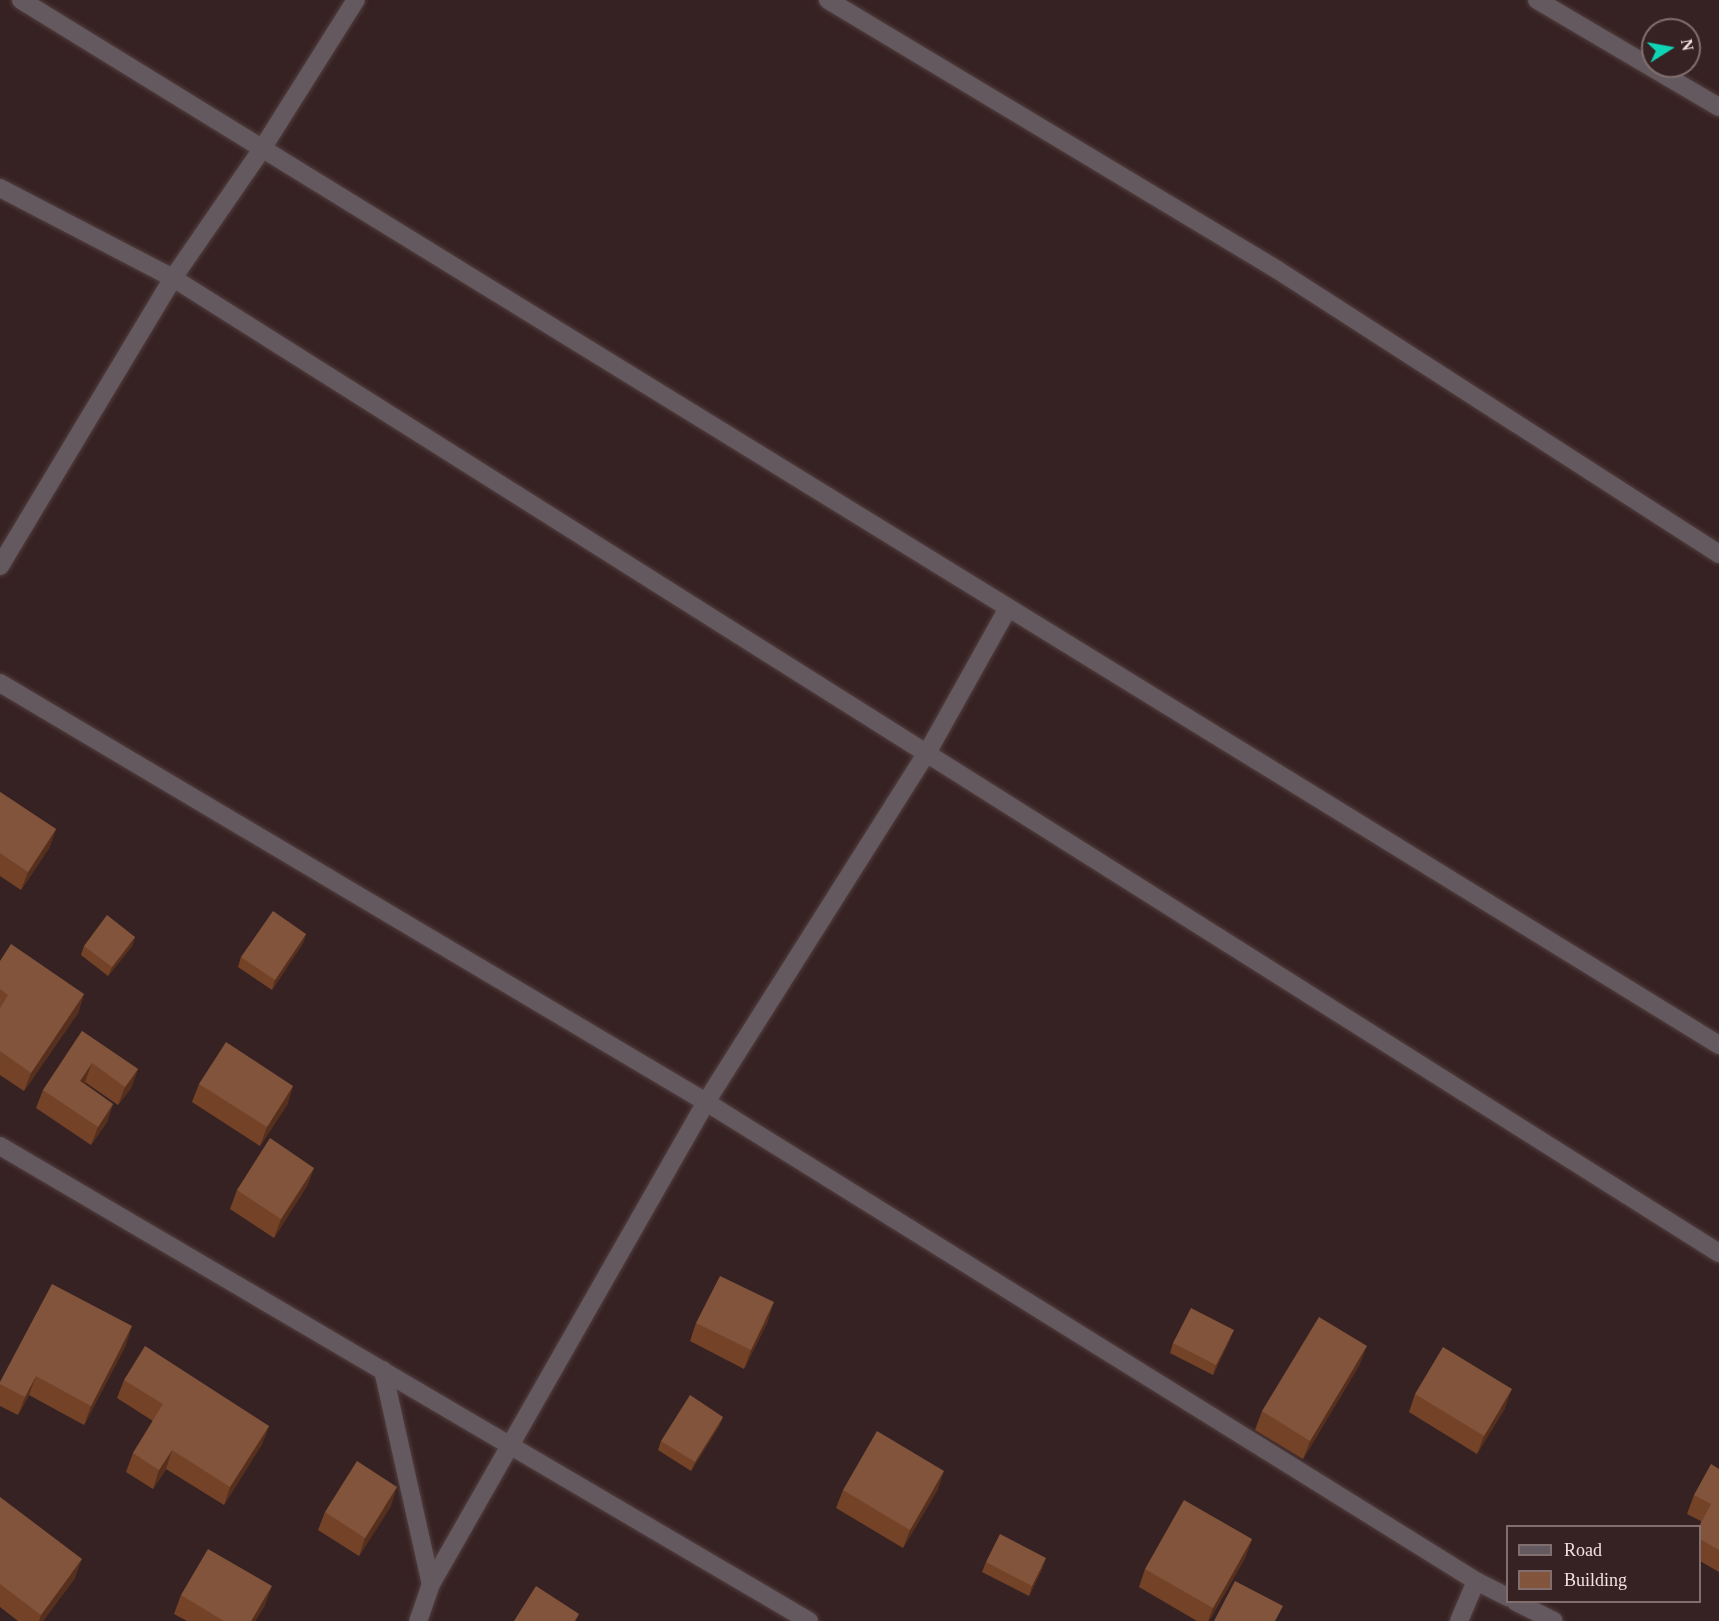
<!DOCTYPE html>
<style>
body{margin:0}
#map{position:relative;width:1719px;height:1621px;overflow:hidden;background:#372223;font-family:Georgia,serif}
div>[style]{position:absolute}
.roads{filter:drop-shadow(0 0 2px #513d3e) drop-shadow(0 0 2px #513d3e)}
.street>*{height:18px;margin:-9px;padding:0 9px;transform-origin:9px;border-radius:9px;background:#63595e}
.wall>*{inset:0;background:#744327}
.shaded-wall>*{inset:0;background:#562f1d}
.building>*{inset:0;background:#82543b}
span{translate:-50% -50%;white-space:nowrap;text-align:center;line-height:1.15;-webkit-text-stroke:6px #372223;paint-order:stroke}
.legend{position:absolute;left:1506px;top:1525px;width:195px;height:78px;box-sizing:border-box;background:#372223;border:2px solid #816f70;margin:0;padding:8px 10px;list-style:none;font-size:18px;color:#f1e2e3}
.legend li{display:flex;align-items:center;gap:12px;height:30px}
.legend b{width:30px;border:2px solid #816f70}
.north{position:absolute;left:1641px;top:18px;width:60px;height:60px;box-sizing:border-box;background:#372223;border:2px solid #816f70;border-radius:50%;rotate:79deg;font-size:16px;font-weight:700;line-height:24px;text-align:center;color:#f1e2e3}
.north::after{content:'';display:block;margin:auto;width:21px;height:27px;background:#0ed5b5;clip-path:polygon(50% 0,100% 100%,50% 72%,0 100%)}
</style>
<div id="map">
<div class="roads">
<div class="street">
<i style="left:21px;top:0;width:1994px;rotate:31.61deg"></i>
<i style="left:828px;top:0;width:523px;rotate:30.98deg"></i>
<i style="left:1276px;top:269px;width:527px;rotate:32.75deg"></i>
<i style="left:1537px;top:0;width:211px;rotate:30.5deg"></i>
<i style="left:0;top:188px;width:195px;rotate:27.5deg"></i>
<i style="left:173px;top:278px;width:1828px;rotate:32.24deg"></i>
<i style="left:0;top:566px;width:336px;rotate:-59deg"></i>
<i style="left:173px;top:278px;width:157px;rotate:-55.4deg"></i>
<i style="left:262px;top:149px;width:176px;rotate:-57.8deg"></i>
<i style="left:0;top:683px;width:821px;rotate:30.69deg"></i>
<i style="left:706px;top:1102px;width:907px;rotate:31.88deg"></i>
<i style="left:0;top:1146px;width:938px;rotate:30.42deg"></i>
<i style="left:383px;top:1370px;width:219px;rotate:77.4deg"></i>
<i style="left:431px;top:1584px;width:39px;rotate:109deg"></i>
<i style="left:431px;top:1584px;width:555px;rotate:-60.29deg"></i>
<i style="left:706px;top:1102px;width:413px;rotate:-57.7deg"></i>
<i style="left:927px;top:753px;width:166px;rotate:-60.8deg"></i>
<i style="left:1516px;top:1602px;width:42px;rotate:26.6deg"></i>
<i style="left:1459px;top:1621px;width:43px;rotate:-67deg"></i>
<i style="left:1476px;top:1581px;width:36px;rotate:27deg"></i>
</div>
</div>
<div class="wall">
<i style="clip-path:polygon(0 792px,56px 829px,49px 848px,21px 890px,0 876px)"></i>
<i style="clip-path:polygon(306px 934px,303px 943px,272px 990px,238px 967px,241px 957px)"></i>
<i style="clip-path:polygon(135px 937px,132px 946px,108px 976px,81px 955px,84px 946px)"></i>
<i style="clip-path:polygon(0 961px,84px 994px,78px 1013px,24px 1091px,0 1075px)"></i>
<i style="clip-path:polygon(82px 1031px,138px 1069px,131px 1088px,118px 1105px,85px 1082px,84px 1083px,113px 1104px,107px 1122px,91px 1145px,36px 1108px,43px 1090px)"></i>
<i style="clip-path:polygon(199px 1084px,293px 1086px,287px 1105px,260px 1146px,192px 1102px)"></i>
<i style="clip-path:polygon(314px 1168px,307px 1186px,274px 1238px,230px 1209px,237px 1190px)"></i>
<i style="clip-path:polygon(768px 1321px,744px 1369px,690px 1341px,696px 1323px)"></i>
<i style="clip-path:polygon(1230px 1339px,1213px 1375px,1170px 1353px,1173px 1343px)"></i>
<i style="clip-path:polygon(126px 1345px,84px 1425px,29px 1395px,18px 1415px,0 1406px,0 1382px)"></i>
<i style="clip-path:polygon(1360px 1364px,1303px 1459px,1255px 1430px,1262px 1411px)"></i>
<i style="clip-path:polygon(124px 1380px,269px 1426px,262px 1444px,224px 1505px,166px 1469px,153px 1489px,126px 1472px,133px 1453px,153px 1421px,117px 1398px)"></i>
<i style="clip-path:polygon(1415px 1394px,1505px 1408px,1477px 1454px,1409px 1412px)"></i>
<i style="clip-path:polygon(723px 1417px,719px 1426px,691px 1471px,658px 1450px,661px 1441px)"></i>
<i style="clip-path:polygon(1719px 1469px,1719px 1572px,1700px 1561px,1700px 1527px,1701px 1521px,1687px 1514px,1694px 1495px)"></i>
<i style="clip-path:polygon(938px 1489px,903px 1548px,836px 1508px,843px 1490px)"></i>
<i style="clip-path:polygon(0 1497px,75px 1578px,43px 1621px,18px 1621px,0 1607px)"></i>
<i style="clip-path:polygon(391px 1506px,359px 1556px,318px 1530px,325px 1512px)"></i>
<i style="clip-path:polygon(1252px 1539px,1245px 1558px,1209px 1621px,1197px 1621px,1139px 1587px,1145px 1569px)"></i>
<i style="clip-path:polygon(986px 1562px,1043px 1567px,1029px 1596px,982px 1572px)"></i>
<i style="clip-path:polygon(181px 1595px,265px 1605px,255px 1621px,187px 1621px,174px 1614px)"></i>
</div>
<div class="shaded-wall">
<i style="clip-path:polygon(56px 829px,49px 848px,21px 890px,28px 872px)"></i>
<i style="clip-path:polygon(306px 934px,303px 943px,272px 990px,275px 980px)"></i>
<i style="clip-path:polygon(135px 937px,132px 946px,108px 976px,112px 967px)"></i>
<i style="clip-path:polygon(84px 994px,78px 1013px,24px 1091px,31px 1073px)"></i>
<i style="clip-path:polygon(92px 1063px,85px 1082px,74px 1099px,80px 1081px)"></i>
<i style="clip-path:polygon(138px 1069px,131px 1088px,118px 1105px,125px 1087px)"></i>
<i style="clip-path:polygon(293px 1086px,287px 1105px,260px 1146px,267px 1127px)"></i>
<i style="clip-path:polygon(113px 1104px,107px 1122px,91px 1145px,98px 1127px)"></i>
<i style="clip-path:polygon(314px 1168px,307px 1186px,274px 1238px,281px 1219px)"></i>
<i style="clip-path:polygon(774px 1302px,768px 1321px,744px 1369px,751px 1350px)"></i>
<i style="clip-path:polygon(132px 1326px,126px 1345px,84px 1425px,91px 1406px)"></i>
<i style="clip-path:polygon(1234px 1330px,1230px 1339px,1213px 1375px,1216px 1365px)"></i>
<i style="clip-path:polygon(1367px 1346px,1360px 1364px,1303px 1459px,1310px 1441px)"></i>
<i style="clip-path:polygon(36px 1376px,29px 1395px,18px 1415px,25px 1397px)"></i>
<i style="clip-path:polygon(1512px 1389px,1505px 1408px,1477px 1454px,1484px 1436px)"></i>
<i style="clip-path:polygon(723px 1417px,719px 1426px,691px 1471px,695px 1462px)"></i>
<i style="clip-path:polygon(269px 1426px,262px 1444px,224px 1505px,230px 1487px)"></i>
<i style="clip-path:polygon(172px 1450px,166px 1469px,153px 1489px,159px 1470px)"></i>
<i style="clip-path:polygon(944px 1471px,938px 1489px,903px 1548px,910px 1530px)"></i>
<i style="clip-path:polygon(397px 1487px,391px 1506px,359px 1556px,365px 1538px)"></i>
<i style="clip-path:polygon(1252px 1539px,1245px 1558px,1209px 1621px,1208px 1621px,1213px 1608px)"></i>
<i style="clip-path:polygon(1046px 1558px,1043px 1567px,1029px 1596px,1032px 1586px)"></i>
<i style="clip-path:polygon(82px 1559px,75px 1578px,43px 1621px,39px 1621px,41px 1615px)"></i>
<i style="clip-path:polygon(272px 1586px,265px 1605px,255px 1621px,251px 1621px)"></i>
</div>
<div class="building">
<i style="clip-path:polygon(0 792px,56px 829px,28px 872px,0 853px)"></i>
<i style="clip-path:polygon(273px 911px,306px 934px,275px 980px,241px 957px)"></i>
<i style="clip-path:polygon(107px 915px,135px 937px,112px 967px,84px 946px)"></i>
<i style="clip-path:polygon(11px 944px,84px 994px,31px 1073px,0 1051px,0 1008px,8px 995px,0 989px,0 961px)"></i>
<i style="clip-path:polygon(82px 1031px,138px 1069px,125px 1087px,92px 1063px,80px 1081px,113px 1104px,98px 1127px,43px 1090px)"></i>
<i style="clip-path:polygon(226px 1042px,293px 1086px,267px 1127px,199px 1084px)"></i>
<i style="clip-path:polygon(270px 1138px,314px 1168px,281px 1219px,237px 1190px)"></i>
<i style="clip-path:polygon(720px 1276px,774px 1302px,751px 1350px,696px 1323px)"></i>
<i style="clip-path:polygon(52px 1284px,132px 1326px,91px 1406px,36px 1376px,25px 1397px,0 1384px,0 1382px)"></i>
<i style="clip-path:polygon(1191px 1308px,1234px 1330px,1216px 1365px,1173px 1343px)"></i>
<i style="clip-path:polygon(1319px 1317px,1367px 1346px,1310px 1441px,1262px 1411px)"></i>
<i style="clip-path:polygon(145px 1346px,269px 1426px,230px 1487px,172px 1450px,159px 1470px,133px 1453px,163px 1404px,124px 1380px)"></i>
<i style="clip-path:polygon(1443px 1347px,1512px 1389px,1484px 1436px,1415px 1394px)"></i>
<i style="clip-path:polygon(690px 1395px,723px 1417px,695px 1462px,661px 1441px)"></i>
<i style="clip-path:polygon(877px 1431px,944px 1471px,910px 1530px,843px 1490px)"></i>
<i style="clip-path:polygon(357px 1461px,397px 1487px,365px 1538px,325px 1512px)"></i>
<i style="clip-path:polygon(1711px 1464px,1719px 1469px,1719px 1550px,1700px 1539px,1700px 1527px,1699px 1527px,1711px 1504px,1694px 1495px)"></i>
<i style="clip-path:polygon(0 1497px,82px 1559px,41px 1615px,0 1584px)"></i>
<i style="clip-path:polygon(1184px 1500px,1252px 1539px,1213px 1608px,1145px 1569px)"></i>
<i style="clip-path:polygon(1000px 1534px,1046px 1558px,1032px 1586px,986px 1562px)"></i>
<i style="clip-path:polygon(208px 1549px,272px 1586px,251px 1621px,224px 1621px,181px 1595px)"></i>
<i style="clip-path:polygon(1235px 1581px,1283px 1606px,1275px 1621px,1214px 1621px)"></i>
<i style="clip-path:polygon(536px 1586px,579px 1614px,575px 1621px,514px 1621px)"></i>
</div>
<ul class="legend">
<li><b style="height:8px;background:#63595e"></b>Road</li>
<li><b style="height:16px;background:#82543b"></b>Building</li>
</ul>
<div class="north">N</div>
</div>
